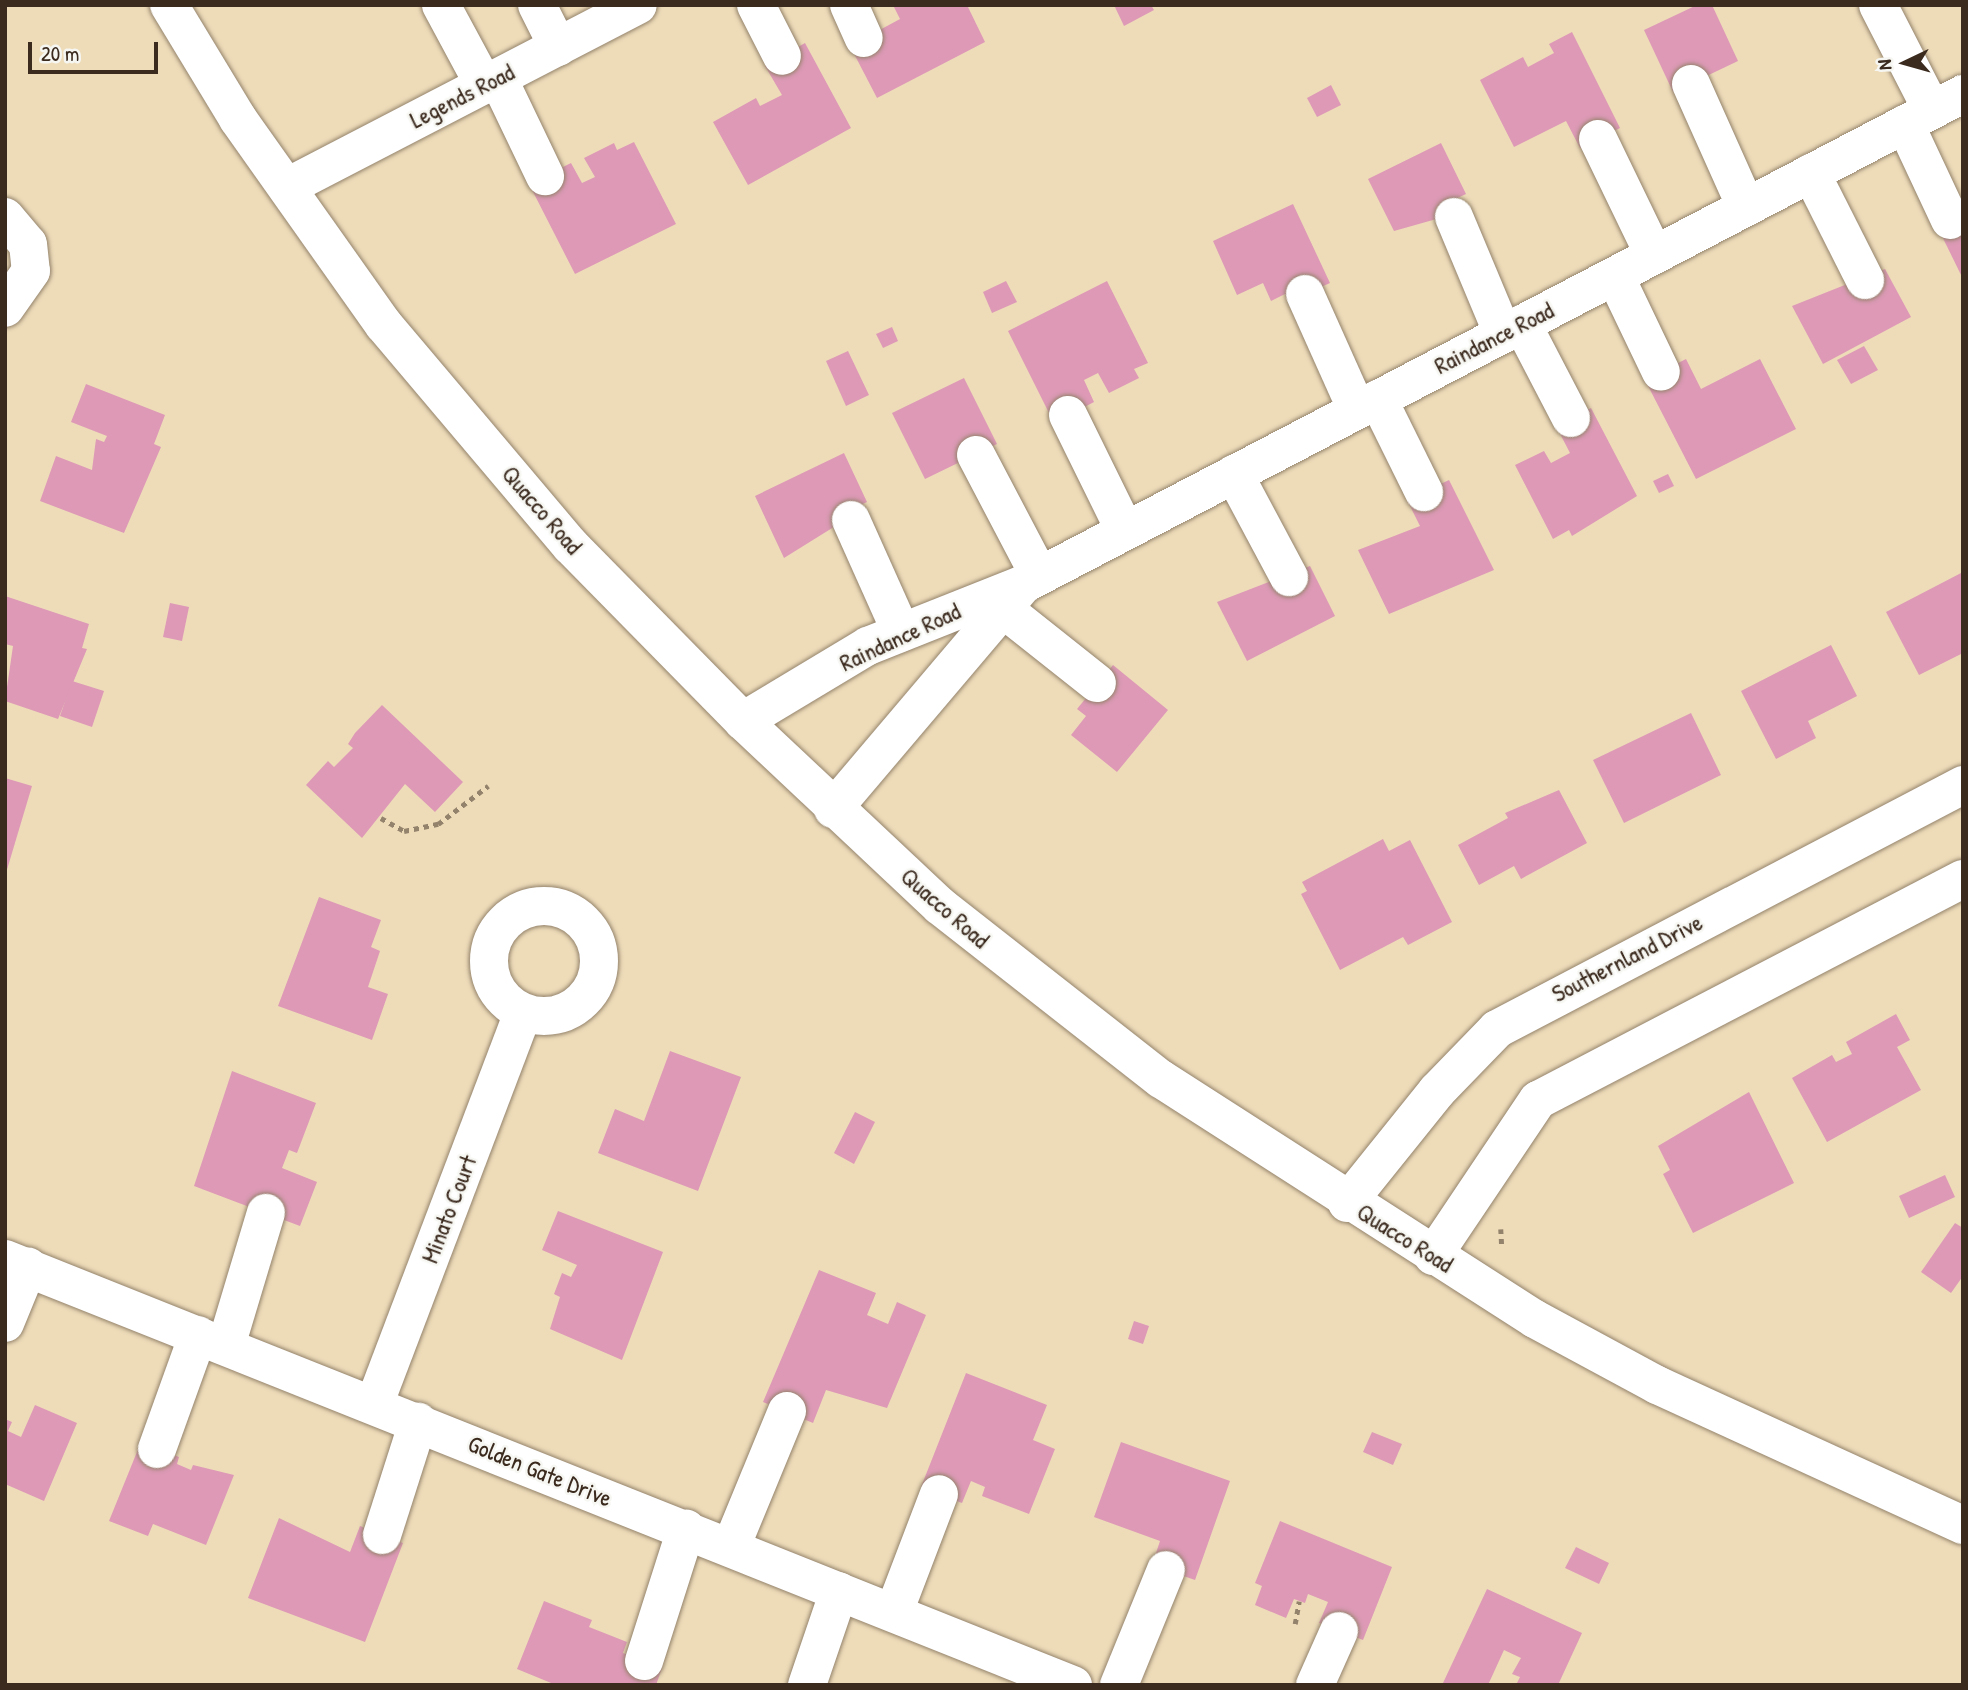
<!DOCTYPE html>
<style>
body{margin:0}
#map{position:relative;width:1968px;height:1690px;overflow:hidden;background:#eedcb9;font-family:"Patrick Hand",sans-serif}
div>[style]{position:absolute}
.building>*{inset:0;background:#dd99b6}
.path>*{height:4.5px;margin-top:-2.25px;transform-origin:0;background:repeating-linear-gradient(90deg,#94836c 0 5px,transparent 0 10px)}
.roads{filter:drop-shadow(0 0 2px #94836c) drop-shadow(0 0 2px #94836c)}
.minor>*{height:38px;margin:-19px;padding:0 19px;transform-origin:19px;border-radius:19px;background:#fff}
.minor>.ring{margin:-19px;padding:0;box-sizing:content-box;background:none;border:38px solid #fff;border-radius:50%}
span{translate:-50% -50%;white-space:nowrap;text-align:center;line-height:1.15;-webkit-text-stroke:5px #f6f6f2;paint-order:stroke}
.street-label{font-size:24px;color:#3b2a1e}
.frame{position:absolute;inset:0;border:7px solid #3b2a1e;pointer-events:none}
.north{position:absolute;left:1870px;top:28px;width:70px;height:70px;-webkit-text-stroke:5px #f6f6f2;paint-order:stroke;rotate:265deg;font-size:19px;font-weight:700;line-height:28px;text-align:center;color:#3b2a1e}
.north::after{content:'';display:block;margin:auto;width:24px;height:32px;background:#3b2a1e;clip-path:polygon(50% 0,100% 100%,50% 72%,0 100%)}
.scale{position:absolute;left:28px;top:42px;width:130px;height:32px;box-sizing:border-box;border:4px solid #3b2a1e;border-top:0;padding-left:9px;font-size:21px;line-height:24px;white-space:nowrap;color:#3b2a1e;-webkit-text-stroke:5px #f6f6f2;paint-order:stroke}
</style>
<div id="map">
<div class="building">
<i style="clip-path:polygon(893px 5px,967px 5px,985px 42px,877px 98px,850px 46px,900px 19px)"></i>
<i style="clip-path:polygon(1114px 5px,1151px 5px,1154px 10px,1124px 26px)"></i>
<i style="clip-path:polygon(1697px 5px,1712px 5px,1738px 61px,1673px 92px,1644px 30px)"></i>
<i style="clip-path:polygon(1572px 32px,1620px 128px,1580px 148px,1566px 121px,1514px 147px,1480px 80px,1523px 57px,1528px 67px,1554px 53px,1549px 44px)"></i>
<i style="clip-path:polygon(805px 43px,851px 128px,748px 185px,713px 122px,756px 98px,760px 106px,782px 95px,765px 66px)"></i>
<i style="clip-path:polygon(1331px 85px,1341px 105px,1317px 117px,1307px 98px)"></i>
<i style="clip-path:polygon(634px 142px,676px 224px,575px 274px,529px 184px,571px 163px,582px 183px,595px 177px,584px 158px,614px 143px,617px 150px)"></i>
<i style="clip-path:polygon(1441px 143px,1466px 194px,1436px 208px,1440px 218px,1394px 231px,1368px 179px)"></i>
<i style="clip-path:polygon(1293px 204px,1330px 283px,1288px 302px,1285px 294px,1271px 301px,1263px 283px,1237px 295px,1213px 241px)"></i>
<i style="clip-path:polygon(1963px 214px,1963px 279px,1937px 226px)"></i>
<i style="clip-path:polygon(1885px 269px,1911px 317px,1823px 364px,1792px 306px)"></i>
<i style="clip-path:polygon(1006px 281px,1017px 302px,992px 313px,983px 292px)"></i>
<i style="clip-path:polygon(1107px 281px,1148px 363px,1134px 369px,1139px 378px,1109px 393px,1098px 373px,1084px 380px,1094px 402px,1054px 423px,1008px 331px)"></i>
<i style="clip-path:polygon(892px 327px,898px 341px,883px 348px,876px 334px)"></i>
<i style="clip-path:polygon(1864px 346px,1878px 370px,1851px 384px,1837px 360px)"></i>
<i style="clip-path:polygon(848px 351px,869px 395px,846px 406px,826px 361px)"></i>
<i style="clip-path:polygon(1686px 359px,1701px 389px,1760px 359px,1796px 429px,1696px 479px,1645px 380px)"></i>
<i style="clip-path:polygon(964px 378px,997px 444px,925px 479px,892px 413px)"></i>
<i style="clip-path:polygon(86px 384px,165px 415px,154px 444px,161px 447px,124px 533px,40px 501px,56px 456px,92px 470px,96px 439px,104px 442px,107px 436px,71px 422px)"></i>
<i style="clip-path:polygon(1591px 408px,1637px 496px,1572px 536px,1569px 530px,1553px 539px,1515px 465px,1544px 451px,1551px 463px,1570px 453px,1556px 426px)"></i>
<i style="clip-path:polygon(844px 453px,867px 502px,833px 518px,837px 525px,784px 558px,755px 496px)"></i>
<i style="clip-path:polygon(1668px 474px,1674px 486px,1659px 493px,1653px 481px)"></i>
<i style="clip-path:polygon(1449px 480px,1494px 570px,1389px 614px,1358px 550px,1420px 526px,1407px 500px)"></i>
<i style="clip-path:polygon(1310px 566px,1335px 616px,1247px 661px,1217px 602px)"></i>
<i style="clip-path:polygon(1963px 572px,1963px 653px,1919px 675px,1886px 612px)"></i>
<i style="clip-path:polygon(5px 596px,89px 624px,82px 648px,87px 649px,58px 719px,5px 701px,13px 646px,5px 644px)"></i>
<i style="clip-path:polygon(170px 603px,189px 607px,182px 641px,163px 637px)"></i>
<i style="clip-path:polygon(1831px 645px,1857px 696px,1808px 721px,1816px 738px,1776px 759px,1741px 691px)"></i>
<i style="clip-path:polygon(1113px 665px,1168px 710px,1117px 772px,1071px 735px,1086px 716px,1077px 709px)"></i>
<i style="clip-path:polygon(72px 681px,104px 691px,92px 727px,60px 716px)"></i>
<i style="clip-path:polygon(382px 705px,463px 782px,435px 812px,405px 784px,362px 838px,306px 785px,328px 761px,334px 767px,353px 748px,348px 744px,355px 733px)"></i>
<i style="clip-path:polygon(1691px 713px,1721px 775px,1624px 823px,1593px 760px)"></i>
<i style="clip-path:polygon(5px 778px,32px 786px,6px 873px,5px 873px)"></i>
<i style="clip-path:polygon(1559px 790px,1587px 843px,1521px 879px,1514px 866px,1479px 885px,1458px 845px,1508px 818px,1505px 813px)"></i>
<i style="clip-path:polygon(1383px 839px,1389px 851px,1410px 840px,1452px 922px,1408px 945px,1403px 937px,1340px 970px,1301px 894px,1307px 891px,1302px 882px)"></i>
<i style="clip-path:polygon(319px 897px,381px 920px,371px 947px,380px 951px,368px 987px,388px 994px,372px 1040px,278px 1006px)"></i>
<i style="clip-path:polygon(1896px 1014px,1910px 1040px,1897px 1047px,1921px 1090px,1827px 1142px,1792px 1078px,1832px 1055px,1836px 1062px,1852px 1054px,1846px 1042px)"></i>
<i style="clip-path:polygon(670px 1051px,741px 1077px,698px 1191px,598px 1153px,615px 1109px,644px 1121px)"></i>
<i style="clip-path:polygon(232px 1071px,316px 1103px,297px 1153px,289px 1150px,282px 1168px,317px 1182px,300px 1226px,194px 1186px)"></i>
<i style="clip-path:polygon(1749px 1092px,1794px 1183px,1693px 1233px,1663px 1174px,1670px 1170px,1658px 1146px)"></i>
<i style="clip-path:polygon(855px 1112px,875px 1122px,854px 1164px,834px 1153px)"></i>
<i style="clip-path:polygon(1945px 1175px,1955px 1197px,1909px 1218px,1899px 1196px)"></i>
<i style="clip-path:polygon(558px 1211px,663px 1252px,622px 1360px,550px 1329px,560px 1297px,554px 1294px,562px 1273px,571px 1277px,577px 1265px,542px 1250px)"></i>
<i style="clip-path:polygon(1955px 1223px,1963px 1228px,1963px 1276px,1951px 1293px,1921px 1272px)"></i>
<i style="clip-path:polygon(819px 1270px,876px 1293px,867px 1315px,888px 1324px,897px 1302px,926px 1315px,887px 1408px,826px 1390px,813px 1423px,763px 1402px)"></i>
<i style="clip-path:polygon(1134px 1321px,1149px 1326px,1143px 1344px,1128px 1339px)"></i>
<i style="clip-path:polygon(966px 1373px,1047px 1405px,1033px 1440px,1055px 1449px,1029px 1514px,982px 1496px,985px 1487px,971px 1481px,962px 1503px,921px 1487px)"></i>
<i style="clip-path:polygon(35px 1405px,77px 1423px,44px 1501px,5px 1484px,5px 1419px,12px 1422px,8px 1431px,21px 1437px)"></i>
<i style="clip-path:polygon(1372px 1432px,1402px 1444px,1393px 1465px,1363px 1452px)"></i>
<i style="clip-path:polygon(141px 1442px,179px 1457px,177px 1464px,191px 1470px,193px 1465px,234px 1475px,206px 1545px,153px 1524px,148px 1536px,109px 1521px)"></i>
<i style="clip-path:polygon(1121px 1442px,1230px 1481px,1195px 1580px,1152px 1565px,1160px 1541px,1094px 1517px)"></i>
<i style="clip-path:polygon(279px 1518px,350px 1552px,360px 1526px,403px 1543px,365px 1642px,248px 1598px)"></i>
<i style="clip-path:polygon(1280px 1521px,1392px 1567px,1363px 1640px,1319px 1623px,1328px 1602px,1308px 1594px,1305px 1603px,1294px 1599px,1286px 1618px,1255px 1605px,1262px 1586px,1255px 1583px)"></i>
<i style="clip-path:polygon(1576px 1547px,1609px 1563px,1599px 1584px,1565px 1568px)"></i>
<i style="clip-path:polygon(1487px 1589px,1582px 1633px,1558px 1685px,1516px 1685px,1520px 1677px,1512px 1674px,1521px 1658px,1504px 1650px,1488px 1685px,1443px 1683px)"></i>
<i style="clip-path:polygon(544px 1601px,592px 1620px,589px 1627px,627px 1642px,623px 1653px,662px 1668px,656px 1685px,556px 1685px,517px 1669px)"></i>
</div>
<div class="path">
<i style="left:381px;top:818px;width:26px;rotate:29deg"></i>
<i style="left:404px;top:831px;width:35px;rotate:-12deg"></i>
<i style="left:438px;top:824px;width:63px;rotate:-37.2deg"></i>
<i style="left:1501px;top:1229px;width:19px;rotate:87deg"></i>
<i style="left:1295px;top:1624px;width:23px;rotate:-80deg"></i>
</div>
<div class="roads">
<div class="minor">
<i style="left:169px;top:5px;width:133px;rotate:58.8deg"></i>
<i style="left:238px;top:119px;width:252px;rotate:54.7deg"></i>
<i style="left:384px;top:325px;width:289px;rotate:49.8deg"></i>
<i style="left:571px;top:546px;width:245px;rotate:45.5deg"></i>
<i style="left:743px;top:721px;width:270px;rotate:43.2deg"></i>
<i style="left:940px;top:906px;width:281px;rotate:38.1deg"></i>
<i style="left:1161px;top:1079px;width:444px;rotate:32.7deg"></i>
<i style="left:1535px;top:1319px;width:139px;rotate:28.4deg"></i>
<i style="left:1657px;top:1385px;width:337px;rotate:24.6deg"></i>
<i style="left:441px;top:5px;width:91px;rotate:61.7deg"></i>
<i style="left:537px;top:5px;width:47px;rotate:63.4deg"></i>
<i style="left:756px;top:5px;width:57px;rotate:63deg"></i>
<i style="left:849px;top:5px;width:36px;rotate:66deg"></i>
<i style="left:1878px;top:5px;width:118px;rotate:62.8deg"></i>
<i style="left:498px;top:78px;width:109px;rotate:64.4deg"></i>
<i style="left:1691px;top:84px;width:135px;rotate:65.9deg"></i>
<i style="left:1905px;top:124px;width:106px;rotate:64.9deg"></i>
<i style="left:1598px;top:139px;width:129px;rotate:64.2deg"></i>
<i style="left:1811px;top:173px;width:120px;rotate:63.2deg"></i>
<i style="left:287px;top:187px;width:395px;rotate:-27.4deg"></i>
<i style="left:5px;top:217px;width:35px;rotate:50deg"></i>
<i style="left:28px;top:244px;width:27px;rotate:84deg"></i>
<i style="left:31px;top:271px;width:45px;rotate:125.1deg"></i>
<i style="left:1454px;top:217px;width:127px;rotate:67.3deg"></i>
<i style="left:1615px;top:276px;width:106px;rotate:64.4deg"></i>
<i style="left:1305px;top:294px;width:127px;rotate:65.9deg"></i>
<i style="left:1522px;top:324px;width:106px;rotate:62.5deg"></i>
<i style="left:1378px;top:399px;width:104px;rotate:63.7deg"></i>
<i style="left:1068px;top:415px;width:129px;rotate:63.8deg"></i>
<i style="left:976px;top:455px;width:136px;rotate:62.3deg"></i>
<i style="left:1234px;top:474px;width:117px;rotate:61.9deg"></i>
<i style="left:851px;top:520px;width:123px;rotate:65.9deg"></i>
<i style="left:1006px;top:611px;width:116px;rotate:38.4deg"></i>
<i style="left:743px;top:721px;width:146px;rotate:-31deg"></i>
<i style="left:868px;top:646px;width:170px;rotate:-21.7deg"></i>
<i style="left:1026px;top:583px;width:1057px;rotate:-27.56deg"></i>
<i style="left:833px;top:809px;width:295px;rotate:-49.7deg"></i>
<i class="ring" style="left:489px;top:906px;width:72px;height:72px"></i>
<i style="left:1347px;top:1203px;width:144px;rotate:-51.2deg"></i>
<i style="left:1437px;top:1091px;width:86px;rotate:-45.9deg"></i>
<i style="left:1497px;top:1029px;width:526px;rotate:-27.64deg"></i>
<i style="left:1433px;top:1256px;width:188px;rotate:-56.1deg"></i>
<i style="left:1538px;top:1100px;width:479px;rotate:-27.5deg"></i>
<i style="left:5px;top:1259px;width:1150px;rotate:21.75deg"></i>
<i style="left:5px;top:1323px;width:61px;rotate:-67.7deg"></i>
<i style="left:226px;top:1346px;width:139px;rotate:-73.3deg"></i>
<i style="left:374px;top:1405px;width:419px;rotate:-69.2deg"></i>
<i style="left:157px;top:1449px;width:121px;rotate:-70.2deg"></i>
<i style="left:382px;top:1535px;width:119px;rotate:-72.3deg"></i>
<i style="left:731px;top:1547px;width:147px;rotate:-67.6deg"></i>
<i style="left:894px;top:1612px;width:126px;rotate:-69.1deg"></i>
<i style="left:644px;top:1661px;width:139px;rotate:-72.3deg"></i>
<i style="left:807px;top:1685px;width:99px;rotate:-71.2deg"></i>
<i style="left:1119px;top:1685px;width:124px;rotate:-67.8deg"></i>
<i style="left:1315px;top:1685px;width:59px;rotate:-66deg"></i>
</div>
</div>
<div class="street-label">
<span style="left:462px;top:96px;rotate:-27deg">Legends Road</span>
<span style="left:1494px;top:338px;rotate:-27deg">Raindance Road</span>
<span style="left:542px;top:510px;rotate:49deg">Quacco Road</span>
<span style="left:900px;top:637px;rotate:-25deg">Raindance Road</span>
<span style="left:945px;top:908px;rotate:41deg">Quacco Road</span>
<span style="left:1627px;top:958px;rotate:-27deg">Southernland Drive</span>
<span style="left:449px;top:1209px;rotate:-69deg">Minato Court</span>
<span style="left:1405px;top:1238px;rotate:32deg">Quacco Road</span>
<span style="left:540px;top:1471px;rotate:22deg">Golden Gate Drive</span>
</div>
<div class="frame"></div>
<div class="north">N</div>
<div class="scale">20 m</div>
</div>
